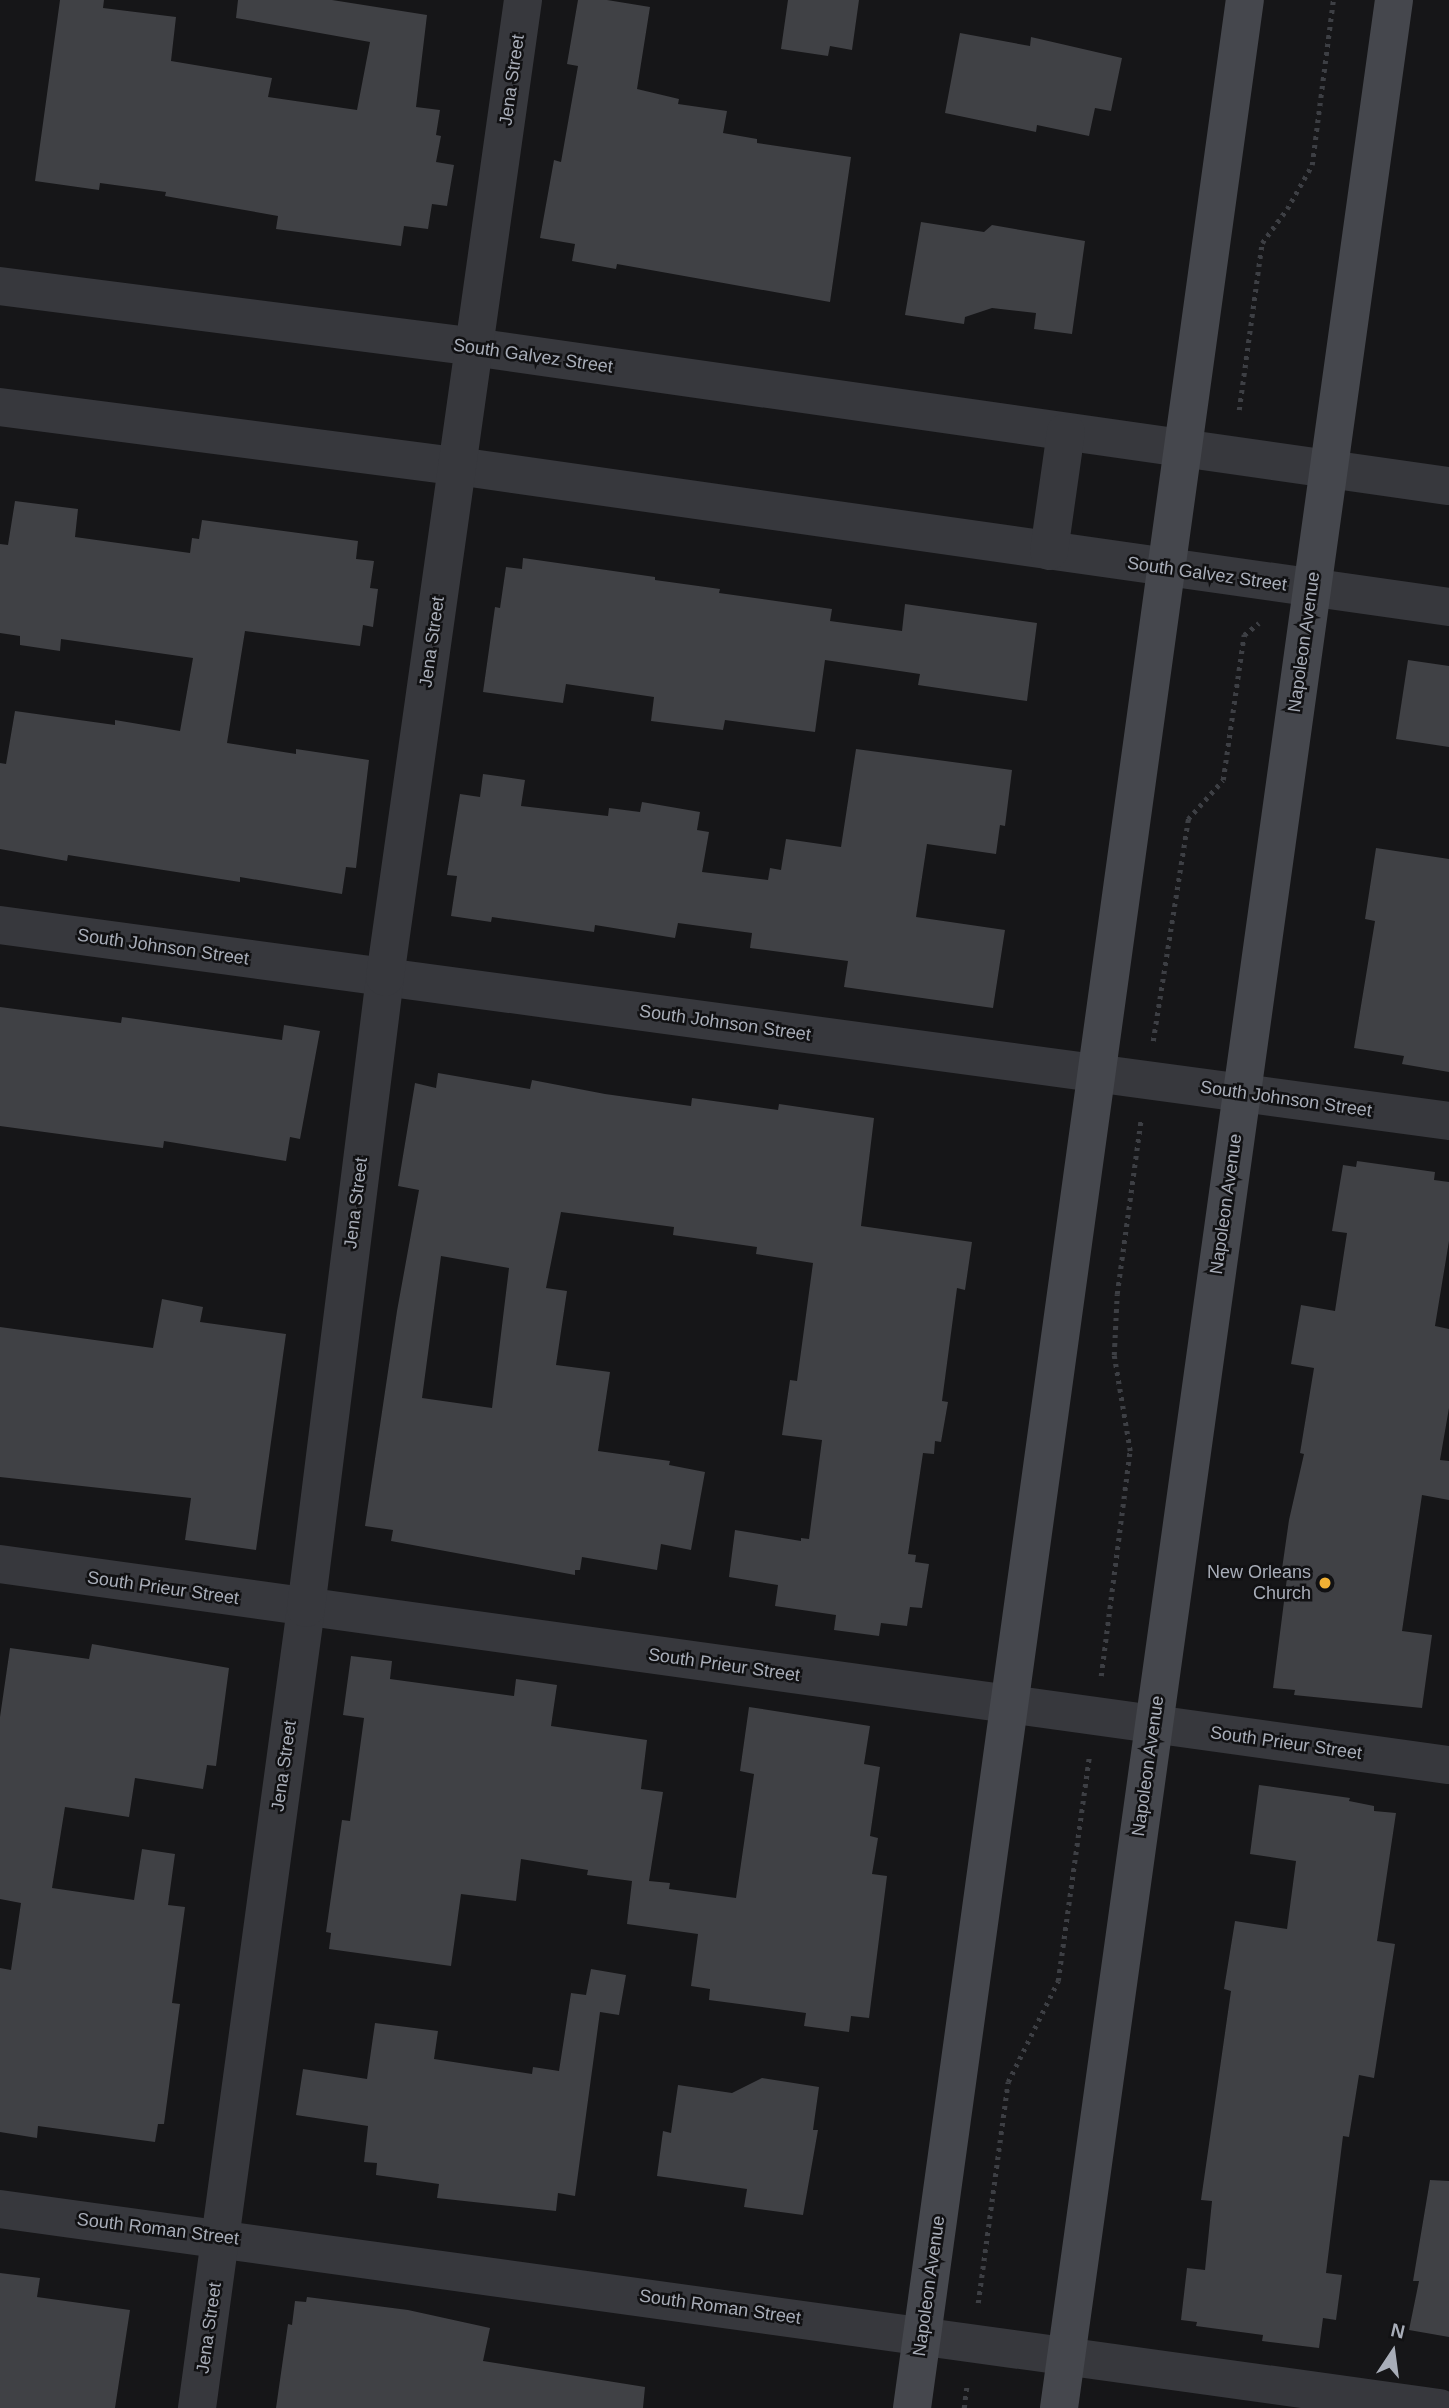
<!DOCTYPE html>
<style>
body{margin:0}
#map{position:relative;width:1449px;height:2408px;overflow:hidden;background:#161618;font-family:Helvetica,sans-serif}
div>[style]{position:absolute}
.building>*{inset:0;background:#404145}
.path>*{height:4.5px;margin-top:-2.25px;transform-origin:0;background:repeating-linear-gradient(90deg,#3d3f44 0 3.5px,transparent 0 8.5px)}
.street>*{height:38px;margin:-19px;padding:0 19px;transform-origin:19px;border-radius:19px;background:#37383d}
.secondary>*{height:38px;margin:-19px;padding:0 19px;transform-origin:19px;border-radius:19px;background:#45474d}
.dots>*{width:19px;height:19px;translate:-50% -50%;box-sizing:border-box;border:4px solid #111113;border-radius:50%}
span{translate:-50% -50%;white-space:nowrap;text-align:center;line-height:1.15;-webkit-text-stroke:5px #111113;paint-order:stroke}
.street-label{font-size:18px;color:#a8adb8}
.poi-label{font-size:18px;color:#a8adb8}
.right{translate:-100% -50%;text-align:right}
.north{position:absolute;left:1358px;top:2317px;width:70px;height:70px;-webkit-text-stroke:5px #111113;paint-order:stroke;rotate:13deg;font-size:19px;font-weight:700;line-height:28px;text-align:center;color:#a8adb8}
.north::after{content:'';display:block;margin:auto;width:24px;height:32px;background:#a8adb8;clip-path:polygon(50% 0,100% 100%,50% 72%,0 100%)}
</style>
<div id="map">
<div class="building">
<i style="clip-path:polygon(60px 0,104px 0,103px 8px,176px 17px,171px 61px,272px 78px,268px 97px,357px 110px,370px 42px,236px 18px,238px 0,332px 0,427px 15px,416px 107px,440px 110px,436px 135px,441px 136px,436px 162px,454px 165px,447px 206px,432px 204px,428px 229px,404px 226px,401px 246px,276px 229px,278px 216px,165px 196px,166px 192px,100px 183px,99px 190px,35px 181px)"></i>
<i style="clip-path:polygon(578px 0,607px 0,650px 7px,637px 89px,679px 99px,678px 104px,727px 111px,723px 133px,757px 139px,757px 143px,851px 157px,830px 302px,617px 264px,616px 269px,572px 261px,575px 244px,540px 238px,554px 160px,561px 162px,578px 66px,567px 64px)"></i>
<i style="clip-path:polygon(788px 0,859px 0,852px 50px,830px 46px,828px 56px,781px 49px)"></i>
<i style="clip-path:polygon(960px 33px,1030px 46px,1031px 37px,1122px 58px,1111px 111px,1095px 108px,1089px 136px,1037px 125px,1036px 132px,945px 113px)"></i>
<i style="clip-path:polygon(921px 222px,984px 232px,992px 225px,1085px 241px,1072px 334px,1034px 329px,1036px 313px,992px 308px,965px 317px,964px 324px,905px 315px)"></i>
<i style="clip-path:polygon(15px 501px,78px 509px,75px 537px,190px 553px,192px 538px,199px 539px,202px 520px,358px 541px,356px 559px,374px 561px,370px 588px,378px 589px,373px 627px,363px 625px,360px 646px,245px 631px,227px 743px,296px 754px,296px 749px,369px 760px,356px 868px,346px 867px,342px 894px,240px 877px,240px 882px,68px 855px,67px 861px,0 849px,0 763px,6px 764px,15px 711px,115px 725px,115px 720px,180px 731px,193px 658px,61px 639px,60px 651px,20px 645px,20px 636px,0 633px,0 544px,8px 545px)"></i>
<i style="clip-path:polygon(523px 558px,655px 577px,655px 580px,720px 589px,719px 593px,832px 609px,830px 621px,902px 631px,905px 604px,1037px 623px,1027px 701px,918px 685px,920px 674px,825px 660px,815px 732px,725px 720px,723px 730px,651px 721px,654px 697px,566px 684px,563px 703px,483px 692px,495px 607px,500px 608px,506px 567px,522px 569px)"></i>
<i style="clip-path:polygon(1408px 660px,1449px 666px,1449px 747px,1396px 739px)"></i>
<i style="clip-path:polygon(856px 749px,1012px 770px,1005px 826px,1000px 825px,996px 854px,927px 844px,916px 917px,1005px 930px,993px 1008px,844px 987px,848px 961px,750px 948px,752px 933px,678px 923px,675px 938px,595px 925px,594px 932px,492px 917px,491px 922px,451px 916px,457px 876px,447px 875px,460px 794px,480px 797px,483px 774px,525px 780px,521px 806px,608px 816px,609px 808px,640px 812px,642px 802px,700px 812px,697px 830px,709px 832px,702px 872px,768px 880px,770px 868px,781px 870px,786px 839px,841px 847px)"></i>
<i style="clip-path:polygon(1376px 848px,1449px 859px,1449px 1072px,1402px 1064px,1404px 1056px,1354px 1048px,1375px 921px,1365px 919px)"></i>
<i style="clip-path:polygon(0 1007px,121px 1023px,122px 1017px,282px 1040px,284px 1025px,320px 1031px,300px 1139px,290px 1137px,286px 1161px,164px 1141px,163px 1148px,0 1126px)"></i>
<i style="clip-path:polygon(evenodd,438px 1073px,530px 1089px,532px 1080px,605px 1094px,691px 1106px,692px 1098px,778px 1110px,779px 1104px,874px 1118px,861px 1226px,972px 1242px,965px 1290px,957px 1288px,942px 1401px,948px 1402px,941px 1442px,935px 1441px,934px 1454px,923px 1453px,908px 1554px,916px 1555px,915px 1562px,929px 1564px,922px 1608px,910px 1607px,907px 1626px,881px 1623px,879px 1636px,834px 1630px,836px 1615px,775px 1606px,778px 1585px,729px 1577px,735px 1530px,801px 1541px,801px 1538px,809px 1539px,822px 1440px,782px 1435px,790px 1380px,797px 1381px,813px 1263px,756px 1254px,757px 1247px,673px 1235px,674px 1227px,561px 1212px,546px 1288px,567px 1291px,556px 1365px,610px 1372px,598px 1451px,670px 1461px,669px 1465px,705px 1472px,691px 1550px,661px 1544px,657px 1570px,582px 1557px,580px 1570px,575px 1570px,575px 1575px,391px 1541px,393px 1530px,365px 1526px,397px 1311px,419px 1190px,398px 1186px,415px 1083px,436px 1088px,438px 1073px,441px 1256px,509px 1268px,492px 1408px,422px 1398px,441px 1256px)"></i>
<i style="clip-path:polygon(1357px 1161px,1435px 1172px,1434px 1180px,1449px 1182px,1449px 1241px,1435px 1326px,1449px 1329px,1449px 1408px,1440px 1460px,1449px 1461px,1449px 1500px,1422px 1495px,1402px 1631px,1432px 1635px,1422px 1708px,1294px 1695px,1295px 1690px,1273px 1688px,1288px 1570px,1282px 1569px,1289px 1520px,1304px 1454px,1300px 1453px,1314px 1368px,1291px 1364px,1301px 1305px,1335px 1311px,1347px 1233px,1332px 1231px,1343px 1165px,1356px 1167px)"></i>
<i style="clip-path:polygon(162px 1299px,203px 1307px,200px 1322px,286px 1334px,256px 1550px,185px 1540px,191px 1498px,0 1477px,0 1327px,153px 1348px)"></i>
<i style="clip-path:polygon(92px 1644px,229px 1668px,216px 1766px,207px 1765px,203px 1789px,135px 1778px,129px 1817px,65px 1807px,52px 1888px,134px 1900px,142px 1849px,175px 1854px,168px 1905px,185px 1907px,172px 2003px,180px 2004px,164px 2124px,158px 2124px,155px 2142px,38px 2126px,37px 2138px,0 2132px,0 1968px,11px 1970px,21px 1903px,0 1899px,0 1717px,10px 1648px,89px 1659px)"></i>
<i style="clip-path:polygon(351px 1656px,392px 1661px,390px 1679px,514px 1696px,516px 1679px,557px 1685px,551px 1726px,647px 1740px,641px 1789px,663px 1792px,649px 1881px,670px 1883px,669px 1889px,736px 1898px,754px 1774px,740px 1771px,749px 1707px,870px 1726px,864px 1764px,880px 1767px,870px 1836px,878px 1838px,872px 1874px,887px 1876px,869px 2018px,851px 2016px,849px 2032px,804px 2026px,806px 2013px,709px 2000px,710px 1989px,691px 1986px,698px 1934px,627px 1924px,632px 1881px,587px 1875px,588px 1870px,521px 1859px,516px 1901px,461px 1894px,451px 1966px,329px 1949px,331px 1933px,326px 1932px,342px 1820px,350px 1821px,364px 1718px,343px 1715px)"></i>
<i style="clip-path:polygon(1259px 1785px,1350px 1798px,1349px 1801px,1374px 1806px,1374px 1811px,1396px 1813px,1377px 1941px,1395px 1944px,1374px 2078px,1359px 2075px,1349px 2137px,1343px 2136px,1326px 2273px,1342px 2275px,1336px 2320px,1323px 2318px,1319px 2348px,1262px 2341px,1263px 2335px,1196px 2326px,1197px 2322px,1181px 2320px,1187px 2268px,1205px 2270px,1212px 2201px,1201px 2200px,1231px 1991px,1224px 1989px,1235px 1921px,1287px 1929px,1296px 1861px,1250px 1854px)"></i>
<i style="clip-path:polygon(591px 1969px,626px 1975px,619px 2015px,600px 2012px,575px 2196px,558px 2193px,556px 2211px,437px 2198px,439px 2184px,376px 2175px,377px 2163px,364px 2162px,368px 2126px,296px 2115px,303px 2069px,367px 2079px,375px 2023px,438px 2031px,434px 2059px,532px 2074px,533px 2067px,559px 2071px,571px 1993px,586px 1995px)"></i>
<i style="clip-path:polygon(762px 2078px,819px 2087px,813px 2130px,818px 2130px,803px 2215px,744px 2207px,747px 2189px,657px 2176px,663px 2131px,671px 2133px,678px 2085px,732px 2093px)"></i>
<i style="clip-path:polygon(1430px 2180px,1449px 2181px,1449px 2337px,1409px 2330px,1419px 2281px,1413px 2281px)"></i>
<i style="clip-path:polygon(0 2273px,40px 2278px,37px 2297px,130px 2310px,115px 2408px,0 2408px)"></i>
<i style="clip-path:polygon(307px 2297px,408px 2310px,490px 2328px,483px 2361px,645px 2387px,643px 2408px,276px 2408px,288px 2324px,292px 2325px,295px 2301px,306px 2302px)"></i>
</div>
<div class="path">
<i style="left:1239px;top:410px;width:169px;rotate:-82.2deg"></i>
<i style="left:1262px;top:243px;width:42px;rotate:-53.7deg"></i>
<i style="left:1287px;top:209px;width:51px;rotate:-60.4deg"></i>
<i style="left:1312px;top:165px;width:166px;rotate:-82.7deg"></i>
<i style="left:1153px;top:1041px;width:225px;rotate:-81deg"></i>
<i style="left:1188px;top:819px;width:52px;rotate:-48.1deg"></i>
<i style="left:1223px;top:780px;width:147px;rotate:-81.8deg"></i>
<i style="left:1244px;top:635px;width:19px;rotate:-39deg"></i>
<i style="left:1101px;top:1676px;width:227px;rotate:-82.7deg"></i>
<i style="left:1130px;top:1451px;width:97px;rotate:-99.5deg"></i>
<i style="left:1114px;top:1355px;width:61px;rotate:-87.2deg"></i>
<i style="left:1117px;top:1294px;width:177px;rotate:-82.2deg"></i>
<i style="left:978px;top:2303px;width:223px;rotate:-82.3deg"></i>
<i style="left:1008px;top:2082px;width:113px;rotate:-63.7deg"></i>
<i style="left:1058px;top:1981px;width:226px;rotate:-82.1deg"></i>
<i style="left:964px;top:2408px;width:23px;rotate:-83deg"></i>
</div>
<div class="street">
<i style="left:0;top:286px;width:477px;rotate:7.3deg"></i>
<i style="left:473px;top:347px;width:986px;rotate:8.11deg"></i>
<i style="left:0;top:407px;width:461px;rotate:7.4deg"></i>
<i style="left:457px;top:466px;width:1002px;rotate:8.09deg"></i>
<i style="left:1049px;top:551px;width:120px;rotate:-81.9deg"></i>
<i style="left:0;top:925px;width:1462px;rotate:7.7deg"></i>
<i style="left:0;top:1564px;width:1463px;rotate:7.9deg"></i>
<i style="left:0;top:2209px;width:1453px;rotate:7.87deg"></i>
<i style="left:197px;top:2408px;width:807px;rotate:-82.24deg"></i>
<i style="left:306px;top:1608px;width:636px;rotate:-82.86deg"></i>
<i style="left:385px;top:977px;width:987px;rotate:-81.96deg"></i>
</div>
<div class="secondary">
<i style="left:912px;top:2408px;width:2431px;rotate:-82.13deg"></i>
<i style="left:1059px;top:2408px;width:2431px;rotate:-82.08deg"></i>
</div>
<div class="dots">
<i style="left:1325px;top:1583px;background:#f2b134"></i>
</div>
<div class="street-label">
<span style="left:512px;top:80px;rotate:-82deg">Jena Street</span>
<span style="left:533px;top:356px;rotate:8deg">South Galvez Street</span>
<span style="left:1207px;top:574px;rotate:8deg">South Galvez Street</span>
<span style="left:432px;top:642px;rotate:-82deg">Jena Street</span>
<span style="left:1304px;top:642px;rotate:-82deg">Napoleon Avenue</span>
<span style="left:163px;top:947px;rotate:8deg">South Johnson Street</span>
<span style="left:725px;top:1023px;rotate:8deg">South Johnson Street</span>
<span style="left:1286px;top:1099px;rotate:8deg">South Johnson Street</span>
<span style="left:356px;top:1203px;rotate:-83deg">Jena Street</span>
<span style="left:1226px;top:1204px;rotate:-82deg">Napoleon Avenue</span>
<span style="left:163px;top:1588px;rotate:8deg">South Prieur Street</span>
<span style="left:724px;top:1665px;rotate:8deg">South Prieur Street</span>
<span style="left:1286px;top:1743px;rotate:8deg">South Prieur Street</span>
<span style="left:284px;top:1766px;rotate:-82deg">Jena Street</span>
<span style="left:1148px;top:1766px;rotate:-82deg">Napoleon Avenue</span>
<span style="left:158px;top:2229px;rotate:7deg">South Roman Street</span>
<span style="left:929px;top:2286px;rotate:-82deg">Napoleon Avenue</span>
<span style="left:720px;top:2307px;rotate:8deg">South Roman Street</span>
<span style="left:209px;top:2328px;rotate:-82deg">Jena Street</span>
</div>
<div class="poi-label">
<span class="right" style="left:1311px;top:1583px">New Orleans<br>Church</span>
</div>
<div class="north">N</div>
</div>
